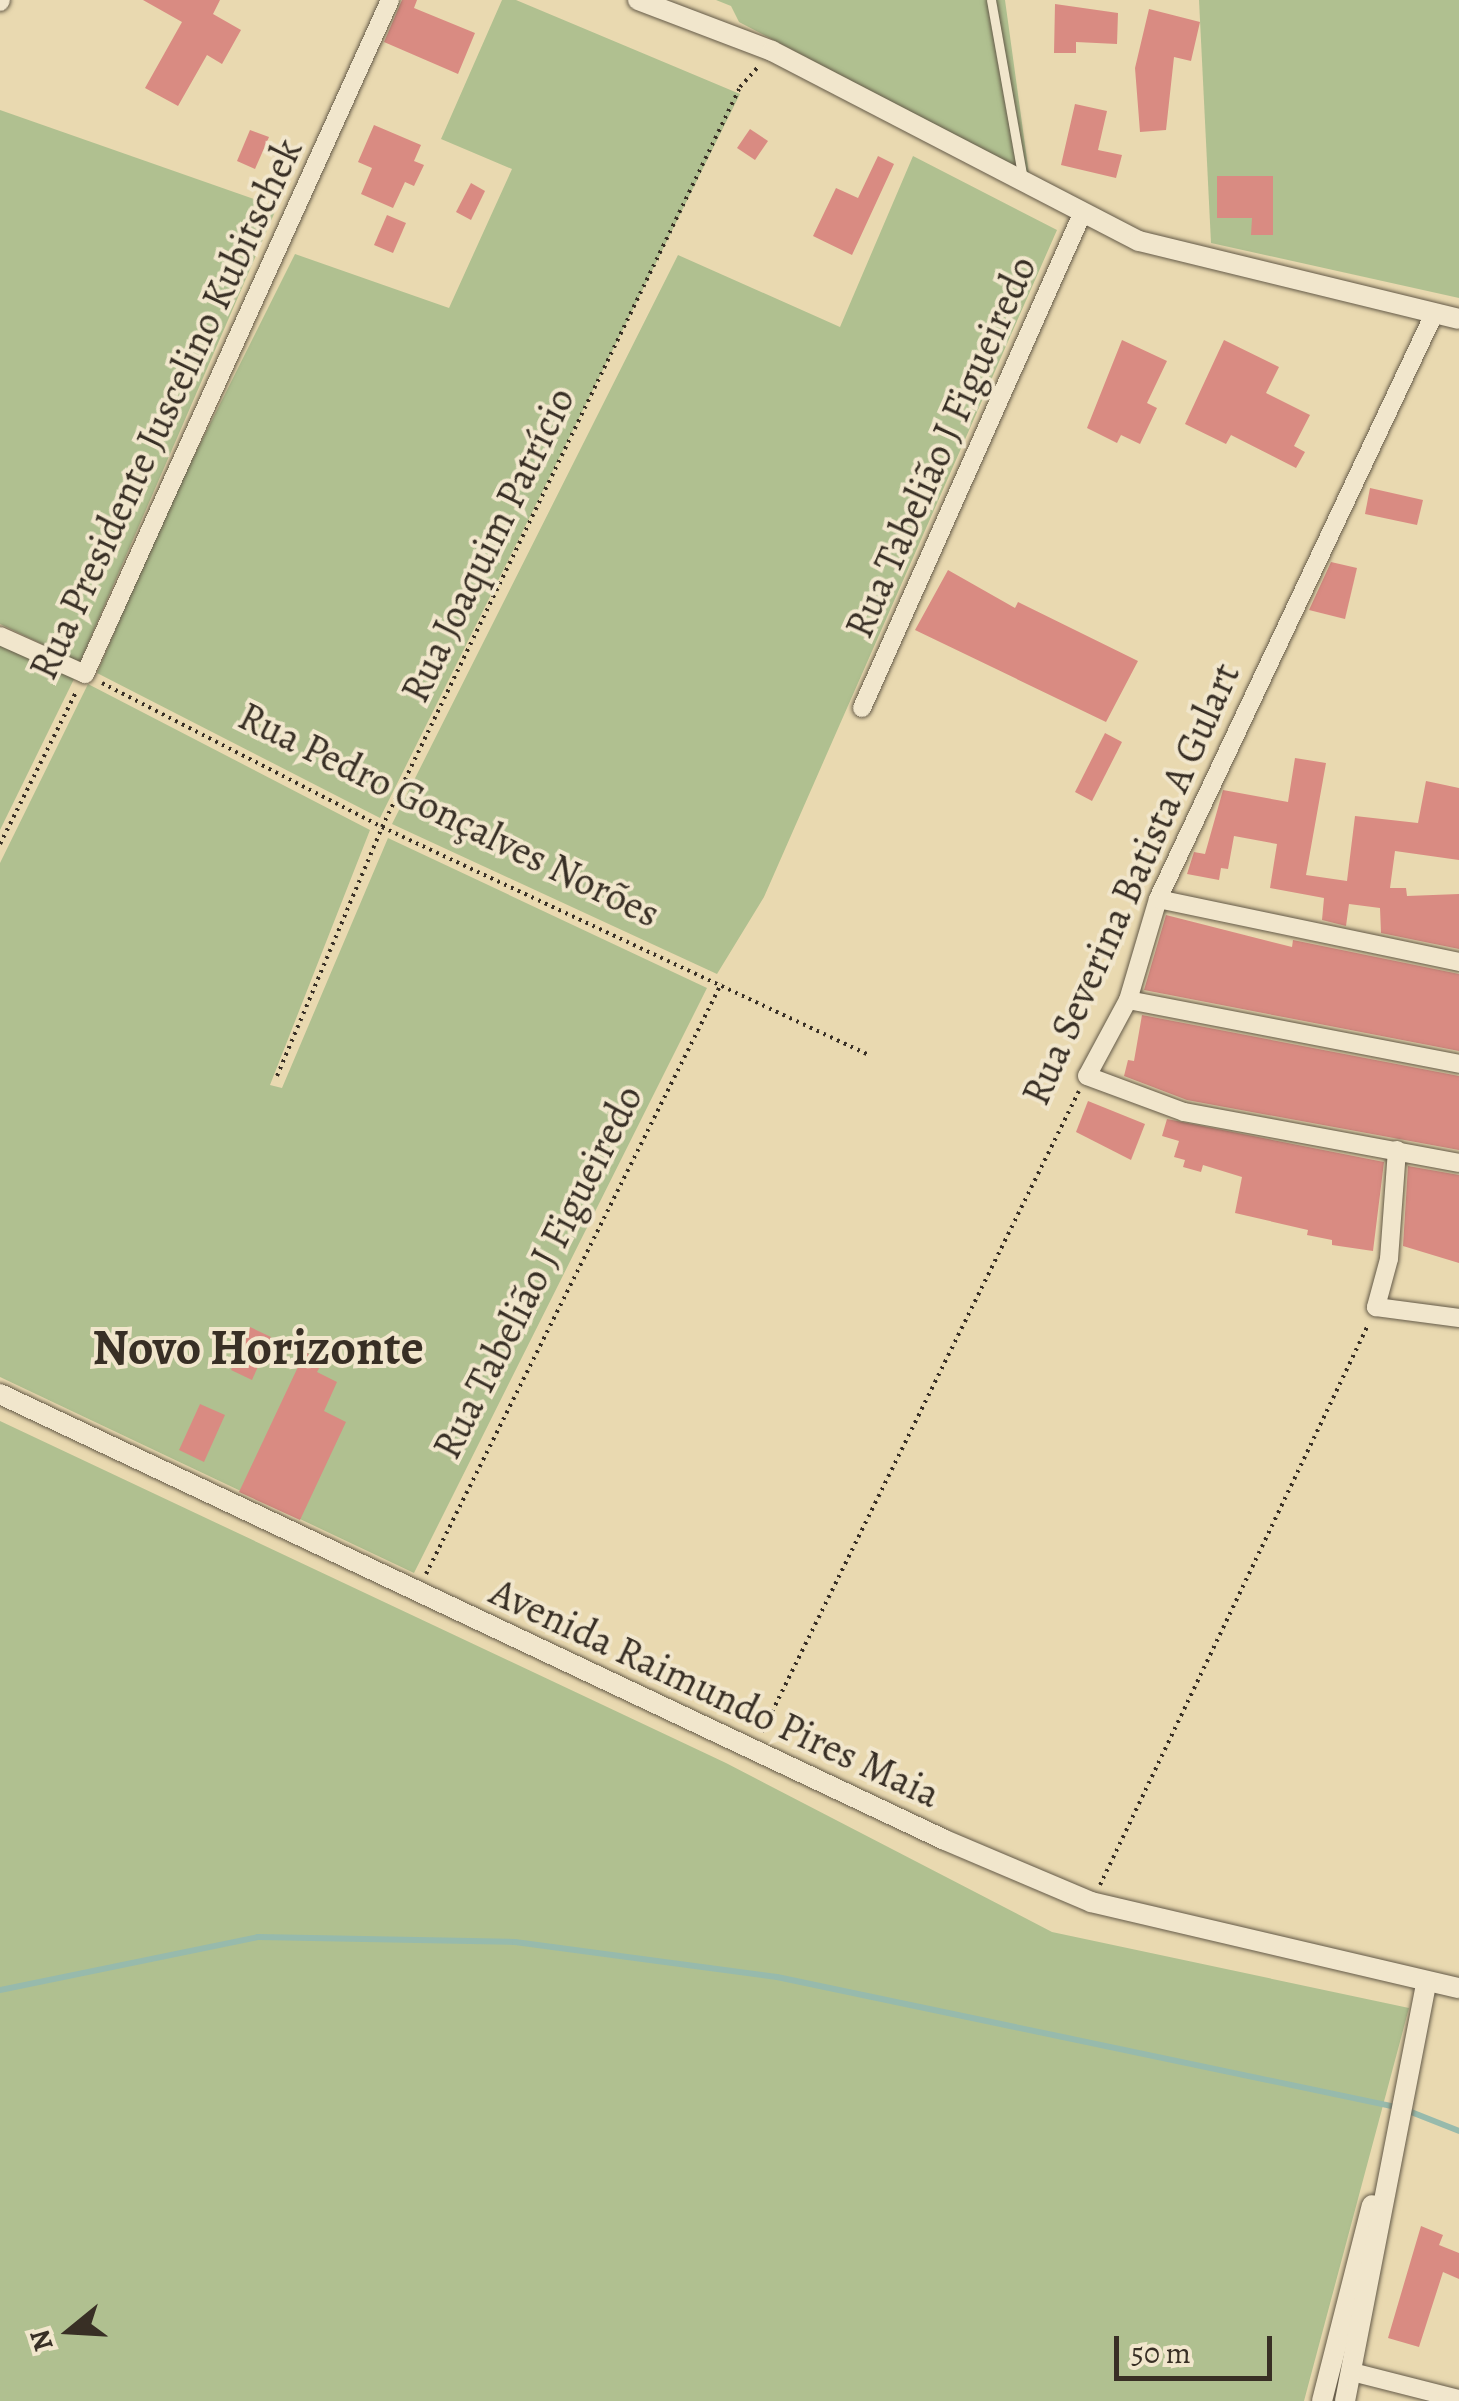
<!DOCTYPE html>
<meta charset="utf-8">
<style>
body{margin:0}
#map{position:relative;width:1459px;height:2401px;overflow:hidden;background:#e9d9b0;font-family:Alegreya,serif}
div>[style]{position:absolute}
.green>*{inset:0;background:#b0c090}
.stream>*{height:6px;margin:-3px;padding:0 3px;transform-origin:3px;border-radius:3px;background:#97baac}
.building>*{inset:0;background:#d98b82}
.path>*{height:4px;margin-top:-2px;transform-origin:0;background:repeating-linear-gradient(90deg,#382f25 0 2.5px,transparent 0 7.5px)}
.roads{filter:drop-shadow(0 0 2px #645a48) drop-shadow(0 0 2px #645a48)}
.service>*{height:9px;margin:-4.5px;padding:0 4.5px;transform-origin:4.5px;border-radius:4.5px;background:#f1e6cc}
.minor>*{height:18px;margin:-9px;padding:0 9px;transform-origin:9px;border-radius:9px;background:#f1e6cc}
.tertiary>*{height:20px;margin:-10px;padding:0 10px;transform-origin:10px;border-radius:10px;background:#f1e6cc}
span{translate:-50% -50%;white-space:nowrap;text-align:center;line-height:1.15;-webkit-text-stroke:8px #f1e6cc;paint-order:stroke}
.street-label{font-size:40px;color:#382f25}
.district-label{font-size:50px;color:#382f25;font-weight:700}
.north{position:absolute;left:20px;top:2281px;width:100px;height:100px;-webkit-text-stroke:8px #f1e6cc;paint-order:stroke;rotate:252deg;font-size:28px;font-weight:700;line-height:40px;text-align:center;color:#382f25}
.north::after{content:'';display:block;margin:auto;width:35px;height:45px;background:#382f25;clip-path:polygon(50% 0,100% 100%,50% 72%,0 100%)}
.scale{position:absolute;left:1114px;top:2336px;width:158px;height:45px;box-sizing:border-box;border:5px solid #382f25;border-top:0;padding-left:12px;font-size:30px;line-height:35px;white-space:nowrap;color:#382f25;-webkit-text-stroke:8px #f1e6cc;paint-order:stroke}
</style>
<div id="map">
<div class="green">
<i style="clip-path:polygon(502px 0,516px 0,740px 94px,380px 818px,97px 673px,162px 520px,295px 254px,449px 308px,512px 169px,441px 139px)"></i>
<i style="clip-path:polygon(716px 0,1005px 0,1029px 174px,739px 22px,731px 6px)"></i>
<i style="clip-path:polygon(1199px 0,1459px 0,1459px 298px,1211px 243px)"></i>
<i style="clip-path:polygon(0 110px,277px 207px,80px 662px,0 624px)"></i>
<i style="clip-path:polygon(913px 156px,1057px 230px,764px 897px,717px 974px,392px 824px,678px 255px,840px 327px)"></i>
<i style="clip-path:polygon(0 642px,75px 677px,0 830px)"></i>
<i style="clip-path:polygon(88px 684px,370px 830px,270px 1085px,282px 1088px,388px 838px,707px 988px,414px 1573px,0 1377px,0 863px)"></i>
<i style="clip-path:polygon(0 1421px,726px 1763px,1052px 1932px,1409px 2008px,1304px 2401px,0 2401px)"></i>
</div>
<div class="stream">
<i style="left:0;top:1990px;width:263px;rotate:-11.6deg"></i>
<i style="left:258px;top:1937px;width:257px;rotate:1.1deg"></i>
<i style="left:515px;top:1942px;width:264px;rotate:7.6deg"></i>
<i style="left:777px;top:1977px;width:638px;rotate:11.86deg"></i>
<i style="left:1401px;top:2108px;width:62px;rotate:21.6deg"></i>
</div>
<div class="building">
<i style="clip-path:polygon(143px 0,220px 0,213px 14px,241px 30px,222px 64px,207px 55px,178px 106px,145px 88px,182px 22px)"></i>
<i style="clip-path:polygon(402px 0,417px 0,414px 8px,475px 33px,458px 74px,384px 42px)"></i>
<i style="clip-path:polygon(1055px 4px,1118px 13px,1117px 44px,1076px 42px,1076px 53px,1054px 53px)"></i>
<i style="clip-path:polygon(1149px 9px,1200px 22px,1191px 61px,1174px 57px,1166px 130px,1140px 132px,1135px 68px)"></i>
<i style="clip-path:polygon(1075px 104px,1107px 111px,1098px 150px,1122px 155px,1116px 178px,1061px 165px)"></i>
<i style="clip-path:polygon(374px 125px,421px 145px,414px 161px,424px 165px,414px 186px,405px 182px,393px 208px,361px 194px,372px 168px,358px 162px)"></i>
<i style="clip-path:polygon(750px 129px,768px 141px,755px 160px,737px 148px)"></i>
<i style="clip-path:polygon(250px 130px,269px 137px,255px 169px,237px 161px)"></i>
<i style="clip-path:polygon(878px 156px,894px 164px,852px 255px,813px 236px,836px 188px,858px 198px)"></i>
<i style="clip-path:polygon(1217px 176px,1273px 176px,1273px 235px,1251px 235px,1252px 218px,1217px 218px)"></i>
<i style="clip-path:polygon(471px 183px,485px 191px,471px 220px,456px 212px)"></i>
<i style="clip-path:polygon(387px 215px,406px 223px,393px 253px,374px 245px)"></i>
<i style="clip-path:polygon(1122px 340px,1167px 361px,1147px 403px,1157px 408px,1140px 444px,1121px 435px,1117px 443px,1087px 428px)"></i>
<i style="clip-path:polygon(1224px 340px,1279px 367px,1266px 393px,1310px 415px,1294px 446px,1305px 452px,1296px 468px,1231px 435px,1226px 444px,1185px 424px)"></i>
<i style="clip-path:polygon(1370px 488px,1423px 500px,1417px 525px,1365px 514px)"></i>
<i style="clip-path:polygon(1331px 562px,1357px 568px,1345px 619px,1309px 610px)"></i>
<i style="clip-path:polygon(948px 570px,1015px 608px,1018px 602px,1138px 661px,1106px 722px,915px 630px)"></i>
<i style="clip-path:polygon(1105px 733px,1122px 742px,1092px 801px,1075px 792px)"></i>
<i style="clip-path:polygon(1295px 758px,1326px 763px,1306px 875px,1347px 881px,1355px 816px,1418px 823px,1426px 781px,1459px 788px,1459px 860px,1395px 851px,1390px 888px,1406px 888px,1407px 896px,1459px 894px,1459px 949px,1381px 933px,1380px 908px,1349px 904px,1346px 926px,1322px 920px,1324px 898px,1270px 888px,1277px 844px,1234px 836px,1228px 869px,1221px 868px,1219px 880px,1187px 874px,1194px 852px,1205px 854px,1223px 790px,1288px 802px)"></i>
<i style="clip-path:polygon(1166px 915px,1292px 947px,1293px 940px,1459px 974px,1459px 1051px,1144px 990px)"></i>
<i style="clip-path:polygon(1142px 1015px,1459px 1076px,1459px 1150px,1187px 1100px,1124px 1076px,1128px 1060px,1134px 1061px)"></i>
<i style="clip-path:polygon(1088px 1101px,1145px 1124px,1131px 1160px,1076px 1132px)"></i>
<i style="clip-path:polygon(1167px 1119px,1384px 1162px,1373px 1251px,1332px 1245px,1332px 1240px,1307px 1235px,1308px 1230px,1235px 1213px,1242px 1177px,1203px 1165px,1201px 1172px,1183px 1167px,1185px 1160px,1174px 1157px,1179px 1141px,1162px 1136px)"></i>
<i style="clip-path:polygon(1408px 1166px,1459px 1175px,1459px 1263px,1403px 1246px)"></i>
<i style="clip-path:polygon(250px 1327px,271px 1337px,252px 1380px,231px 1370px)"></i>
<i style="clip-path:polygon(305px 1352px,323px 1361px,317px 1372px,337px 1382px,324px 1411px,346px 1422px,300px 1520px,239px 1492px)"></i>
<i style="clip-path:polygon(200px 1404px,225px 1415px,204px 1462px,179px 1450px)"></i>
<i style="clip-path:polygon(1421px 2226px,1443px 2235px,1439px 2245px,1459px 2253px,1459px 2279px,1443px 2272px,1419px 2347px,1388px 2338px)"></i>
</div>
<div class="path">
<i style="left:102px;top:683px;width:315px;rotate:27.2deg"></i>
<i style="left:382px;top:827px;width:538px;rotate:25.09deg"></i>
<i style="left:0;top:844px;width:170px;rotate:-63.4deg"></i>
<i style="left:277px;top:1076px;width:270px;rotate:-67.1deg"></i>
<i style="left:382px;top:827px;width:822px;rotate:-64.18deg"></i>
<i style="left:740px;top:87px;width:28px;rotate:-48deg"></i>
<i style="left:426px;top:1574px;width:660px;rotate:-63.43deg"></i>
<i style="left:762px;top:1732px;width:715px;rotate:-63.69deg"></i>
<i style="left:1100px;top:1885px;width:621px;rotate:-64.43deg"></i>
</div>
<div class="roads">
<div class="service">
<i style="left:991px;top:0;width:182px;rotate:79.9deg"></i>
</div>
<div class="minor">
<i style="left:0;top:2px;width:2px;rotate:-63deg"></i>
<i style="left:1434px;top:314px;width:647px;rotate:115.26deg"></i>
<i style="left:1158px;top:899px;width:105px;rotate:106.5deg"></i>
<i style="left:1128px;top:1000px;width:86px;rotate:118.3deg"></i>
<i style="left:1087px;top:1076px;width:103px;rotate:20.4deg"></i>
<i style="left:1184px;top:1112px;width:280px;rotate:10.5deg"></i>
<i style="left:0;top:636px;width:93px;rotate:24.1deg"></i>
<i style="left:85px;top:674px;width:740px;rotate:-65.65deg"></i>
<i style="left:862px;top:708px;width:541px;rotate:-65.99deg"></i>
<i style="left:1158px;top:899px;width:308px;rotate:11.8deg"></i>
<i style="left:1128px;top:1000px;width:337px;rotate:10.9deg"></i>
<i style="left:1397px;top:1150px;width:109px;rotate:94.2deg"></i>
<i style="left:1389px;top:1259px;width:50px;rotate:105.2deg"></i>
<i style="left:1376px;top:1307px;width:84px;rotate:7.5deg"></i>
<i style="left:1352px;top:2372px;width:110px;rotate:14.2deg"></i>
</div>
<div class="tertiary">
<i style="left:638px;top:0;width:143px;rotate:20.8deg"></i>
<i style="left:772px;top:51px;width:413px;rotate:27.4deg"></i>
<i style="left:1139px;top:241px;width:329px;rotate:13.7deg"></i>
<i style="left:0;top:1394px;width:1045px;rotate:25.27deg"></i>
<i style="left:945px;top:1840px;width:159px;rotate:23deg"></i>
<i style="left:1091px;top:1902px;width:378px;rotate:13.2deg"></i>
<i style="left:1322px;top:2401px;width:202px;rotate:-75.7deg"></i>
<i style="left:1345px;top:2401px;width:425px;rotate:-79deg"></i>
</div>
</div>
<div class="street-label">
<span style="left:166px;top:409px;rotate:-65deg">Rua Presidente Juscelino Kubitschek</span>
<span style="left:941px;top:447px;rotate:-66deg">Rua Tabelião J Figueiredo</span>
<span style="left:488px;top:545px;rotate:-64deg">Rua Joaquim Patrício</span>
<span style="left:449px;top:815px;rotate:26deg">Rua Pedro Gonçalves Norões</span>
<span style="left:1131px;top:884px;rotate:-66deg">Rua Severina Batista A Gulart</span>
<span style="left:538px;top:1272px;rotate:-63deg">Rua Tabelião J Figueiredo</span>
<span style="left:715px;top:1693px;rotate:25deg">Avenida Raimundo Pires Maia</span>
</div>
<div class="district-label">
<span style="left:258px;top:1348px">Novo Horizonte</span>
</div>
<div class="north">N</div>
<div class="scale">50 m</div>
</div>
